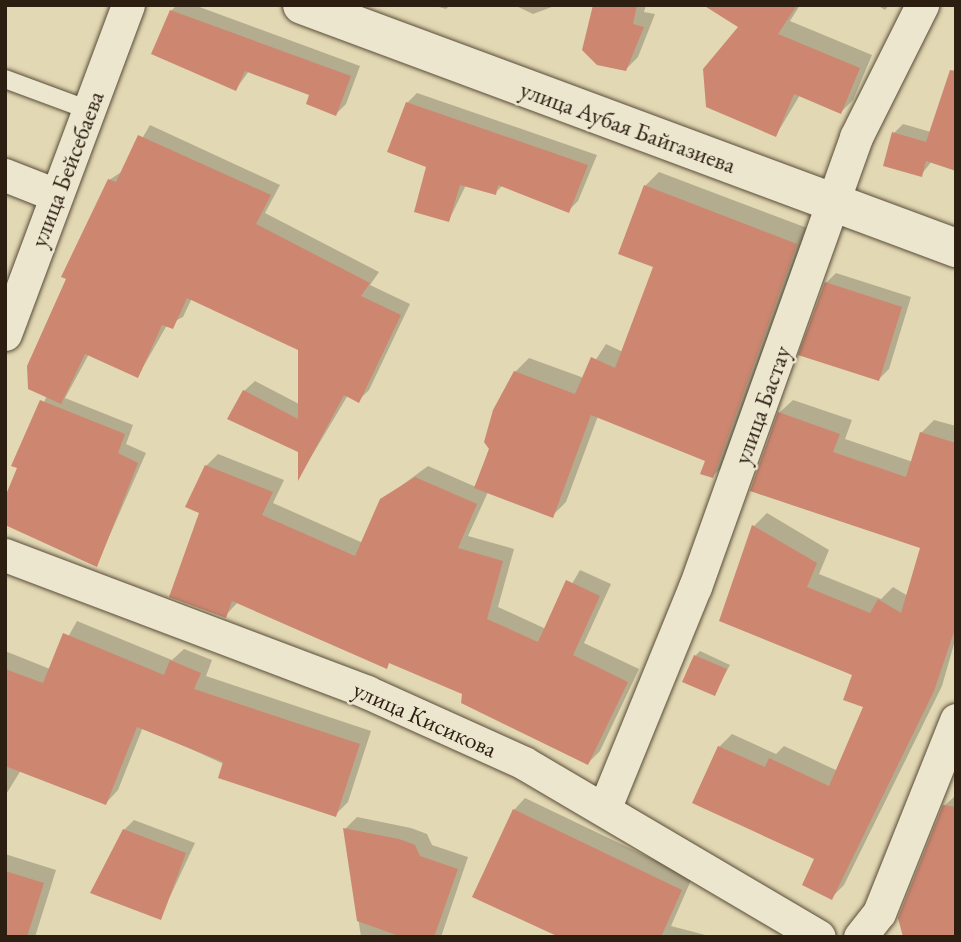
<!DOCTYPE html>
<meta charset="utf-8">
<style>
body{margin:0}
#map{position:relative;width:961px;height:942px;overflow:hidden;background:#e2d8b3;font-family:"EB Garamond",serif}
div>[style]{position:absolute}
.shadow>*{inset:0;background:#0003}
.building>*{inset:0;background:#cd8770}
.roads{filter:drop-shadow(0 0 2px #5a4c3a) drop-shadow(0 0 2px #5a4c3a)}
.lane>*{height:18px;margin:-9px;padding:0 9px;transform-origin:9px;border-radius:9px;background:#ece6ce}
.street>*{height:33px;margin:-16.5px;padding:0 16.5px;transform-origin:16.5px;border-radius:16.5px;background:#ece6ce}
.secondary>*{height:38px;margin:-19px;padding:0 19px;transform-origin:19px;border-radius:19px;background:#ece6ce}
span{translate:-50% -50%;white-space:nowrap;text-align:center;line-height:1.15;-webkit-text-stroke:5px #ece6ce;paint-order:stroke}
.street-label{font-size:24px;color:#2d1e12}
.frame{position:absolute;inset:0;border:7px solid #2d1e12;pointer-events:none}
</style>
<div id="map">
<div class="shadow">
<i style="clip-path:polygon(177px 5px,194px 5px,360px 66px,346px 104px,336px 114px,311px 94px,249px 71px,236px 89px,171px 11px)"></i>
<i style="clip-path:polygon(432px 5px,450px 5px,446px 9px)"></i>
<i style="clip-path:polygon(514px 5px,557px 5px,533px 14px)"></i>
<i style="clip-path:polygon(595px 5px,646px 5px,644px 12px,655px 14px,638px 57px,626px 69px)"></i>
<i style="clip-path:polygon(746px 5px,800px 5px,790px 21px,872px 55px,853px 100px,841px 112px,800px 95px,776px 135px,740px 26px)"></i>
<i style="clip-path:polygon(877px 5px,889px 5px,885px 10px)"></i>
<i style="clip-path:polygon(417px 93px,597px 155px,578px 201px,568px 211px,503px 185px,495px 193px,466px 185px,449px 220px,407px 103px)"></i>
<i style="clip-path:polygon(903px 124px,931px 132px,932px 161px,921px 175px,894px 133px)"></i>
<i style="clip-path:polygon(150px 125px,280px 185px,265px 213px,379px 272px,370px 285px,410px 304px,369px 390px,359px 400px,348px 395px,299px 477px,299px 451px,244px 391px,255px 381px,299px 404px,299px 349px,192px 298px,183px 317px,167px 325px,138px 376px,89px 354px,65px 398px,133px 425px,126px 444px,146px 453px,97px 564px,5px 499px,47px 395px,109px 180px,123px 171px)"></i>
<i style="clip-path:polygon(659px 172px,810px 229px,727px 462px,713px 476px,707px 460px,598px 416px,566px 502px,552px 516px,488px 492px,468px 536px,514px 549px,498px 607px,546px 629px,580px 570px,611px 584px,584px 643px,639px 669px,600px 751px,588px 763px,464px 692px,238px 602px,225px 616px,202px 512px,206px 466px,218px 454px,284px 480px,273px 503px,363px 543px,382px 500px,428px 466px,476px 487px,515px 372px,529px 358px,584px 378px,606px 344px,623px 352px,655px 266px,645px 186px)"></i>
<i style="clip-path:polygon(836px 273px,911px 297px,889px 369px,879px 379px,826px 283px)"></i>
<i style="clip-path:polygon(793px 400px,852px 420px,845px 439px,913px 462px,921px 433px,934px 420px,956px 426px,956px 637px,942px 686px,844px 885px,831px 898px,816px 858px,719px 747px,732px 734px,776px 754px,784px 746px,838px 771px,866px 706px,854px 674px,721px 620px,754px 526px,767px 513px,829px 550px,819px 574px,881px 599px,893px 587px,908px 596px,922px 547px,779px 413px)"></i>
<i style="clip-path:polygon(77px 621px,172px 660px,184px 649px,212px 660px,206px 676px,371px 731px,348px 802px,335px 815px,143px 727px,118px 790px,106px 803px,21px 770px,5px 796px,5px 651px,50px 669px)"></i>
<i style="clip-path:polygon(700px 651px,730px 665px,714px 694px,695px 656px)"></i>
<i style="clip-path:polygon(956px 795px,956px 937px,944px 806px)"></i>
<i style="clip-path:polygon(525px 798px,692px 878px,671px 926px,713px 937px,559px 937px,514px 810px)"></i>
<i style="clip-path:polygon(357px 817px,411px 828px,427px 834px,432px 845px,468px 857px,441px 937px,361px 937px,345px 829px)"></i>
<i style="clip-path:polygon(134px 820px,195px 843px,160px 918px,124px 830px)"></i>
<i style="clip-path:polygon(5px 854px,56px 870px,35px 937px,5px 937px)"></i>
</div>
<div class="building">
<i style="clip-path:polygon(593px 5px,637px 5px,633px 24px,644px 27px,626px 71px,597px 65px,582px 50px)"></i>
<i style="clip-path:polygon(703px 5px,797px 5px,778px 34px,860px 68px,841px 114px,794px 94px,776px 137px,706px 107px,703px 69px,738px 27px)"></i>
<i style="clip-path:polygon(170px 10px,351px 76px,336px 116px,306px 104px,309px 95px,245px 71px,236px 91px,151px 54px)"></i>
<i style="clip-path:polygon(950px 70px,956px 71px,956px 171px,926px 161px,922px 177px,883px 166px,892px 132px,926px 142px)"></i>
<i style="clip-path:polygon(406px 102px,588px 165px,569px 213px,498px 185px,496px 195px,460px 185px,449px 222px,414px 212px,426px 167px,387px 152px)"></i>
<i style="clip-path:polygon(138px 135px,271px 195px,256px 224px,370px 283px,361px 296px,401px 315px,359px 403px,344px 395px,298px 481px,298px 452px,227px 419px,243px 390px,298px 419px,298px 350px,187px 298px,173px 329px,162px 325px,138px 378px,85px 354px,61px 404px,28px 389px,27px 366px,66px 279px,61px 277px,108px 179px,116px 182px)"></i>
<i style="clip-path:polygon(644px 185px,797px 244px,713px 478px,700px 474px,705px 461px,591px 415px,553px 518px,474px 488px,489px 449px,484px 442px,493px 410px,514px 371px,575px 394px,591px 357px,615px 368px,653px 267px,618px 254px)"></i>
<i style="clip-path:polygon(825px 282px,902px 307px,879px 381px,798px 355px)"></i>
<i style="clip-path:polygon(40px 400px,125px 434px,118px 453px,138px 463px,97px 567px,5px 525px,5px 497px,17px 468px,11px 466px)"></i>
<i style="clip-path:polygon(778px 412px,840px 434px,833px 452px,906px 477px,920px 432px,956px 443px,956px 626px,934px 691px,832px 900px,802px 885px,814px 859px,692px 803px,718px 746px,765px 767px,769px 758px,829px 786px,863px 707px,843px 700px,852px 675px,719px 621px,752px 525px,817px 563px,807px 587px,870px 613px,878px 599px,901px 613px,920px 548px,750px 491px)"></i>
<i style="clip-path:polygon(205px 465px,273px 492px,262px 515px,355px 556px,380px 499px,415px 477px,477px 504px,458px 548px,503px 561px,487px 619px,538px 642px,566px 580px,600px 596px,573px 655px,628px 682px,588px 765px,461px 703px,462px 694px,389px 663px,387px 669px,232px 601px,226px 618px,169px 597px,199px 513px,185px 507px)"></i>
<i style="clip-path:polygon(63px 633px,164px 675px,170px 660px,201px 673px,194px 689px,360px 744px,336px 817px,218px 778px,223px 762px,137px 727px,106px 805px,5px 766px,5px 669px,43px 683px)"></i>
<i style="clip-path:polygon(694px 655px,727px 669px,715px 696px,682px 682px)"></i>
<i style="clip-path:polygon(943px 805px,956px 807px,956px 937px,903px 937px,898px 918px)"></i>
<i style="clip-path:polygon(513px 809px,682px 890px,661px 937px,559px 937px,472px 897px)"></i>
<i style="clip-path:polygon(343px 828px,399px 839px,415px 845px,420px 856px,458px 869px,434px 937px,402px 937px,357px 921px)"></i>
<i style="clip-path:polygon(123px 829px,186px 853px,161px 920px,90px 893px)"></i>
<i style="clip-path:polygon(5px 871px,44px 883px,27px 937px,5px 937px)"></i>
</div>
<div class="roads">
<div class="lane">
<i style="left:5px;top:79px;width:90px;rotate:20.3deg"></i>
</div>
<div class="street">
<i style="left:5px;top:175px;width:55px;rotate:21.4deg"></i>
<i style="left:5px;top:334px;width:351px;rotate:-69.5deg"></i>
<i style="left:5px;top:555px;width:387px;rotate:20.7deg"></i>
<i style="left:367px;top:692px;width:172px;rotate:24.3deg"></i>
<i style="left:524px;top:763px;width:342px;rotate:30.5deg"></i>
<i style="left:605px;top:807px;width:238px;rotate:-67.8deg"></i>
<i style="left:695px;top:587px;width:478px;rotate:-70.3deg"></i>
<i style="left:856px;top:137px;width:148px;rotate:-63.4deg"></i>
<i style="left:860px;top:937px;width:31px;rotate:-52deg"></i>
<i style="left:879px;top:913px;width:208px;rotate:-68.2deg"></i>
</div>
<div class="secondary">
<i style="left:302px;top:5px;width:698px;rotate:20.38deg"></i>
</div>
</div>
<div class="street-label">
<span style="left:628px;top:127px;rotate:20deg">улица Аубая Байгазиева</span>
<span style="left:67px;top:169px;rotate:-69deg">улица Бейсебаева</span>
<span style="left:762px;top:405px;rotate:-70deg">улица Бастау</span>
<span style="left:425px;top:719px;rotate:24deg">улица Кисикова</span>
</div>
<div class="frame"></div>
</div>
